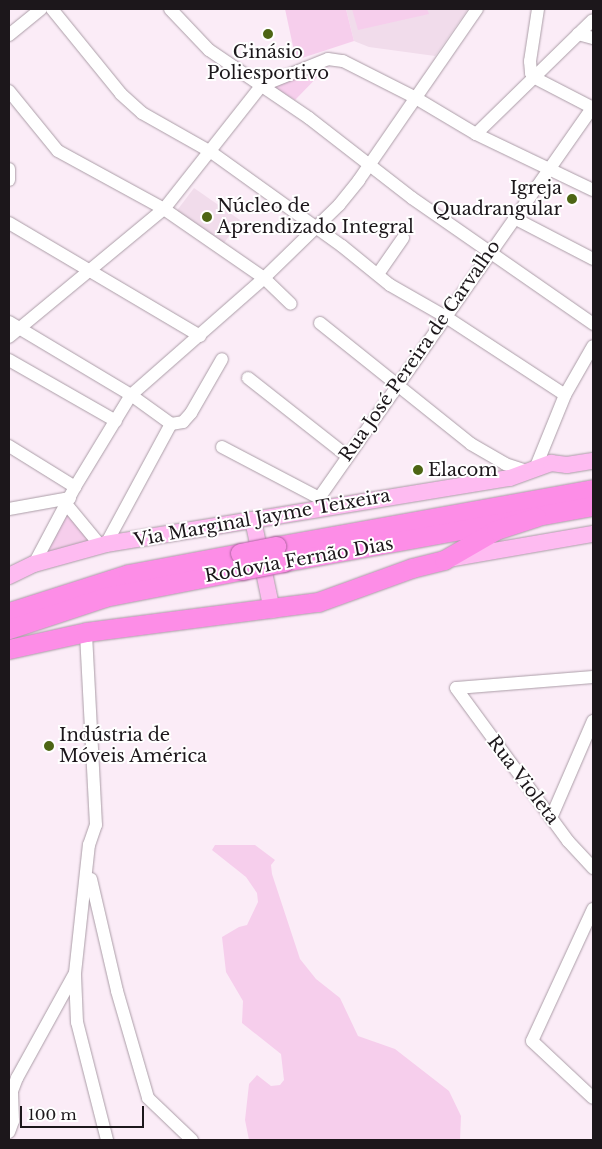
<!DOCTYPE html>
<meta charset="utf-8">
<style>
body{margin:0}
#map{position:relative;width:602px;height:1149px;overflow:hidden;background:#fbecf7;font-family:"Libre Baskerville",serif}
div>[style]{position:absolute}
.built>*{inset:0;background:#f1dceb}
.green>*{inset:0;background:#f6ceec}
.roads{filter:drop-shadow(0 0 1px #ab9da7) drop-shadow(0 0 1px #ab9da7)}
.minor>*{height:12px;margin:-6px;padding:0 6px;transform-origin:6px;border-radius:6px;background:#fff}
.major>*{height:16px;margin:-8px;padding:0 8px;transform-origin:8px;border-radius:8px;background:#febbf1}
.highway>*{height:19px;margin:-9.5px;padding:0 9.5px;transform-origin:9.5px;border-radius:9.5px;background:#fd8de7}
.bridges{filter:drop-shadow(0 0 1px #ae64a0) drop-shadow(0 0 1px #ae64a0)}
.highway-bridge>*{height:19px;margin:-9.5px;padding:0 9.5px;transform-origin:9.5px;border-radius:9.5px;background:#fd8de7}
.dots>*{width:14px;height:14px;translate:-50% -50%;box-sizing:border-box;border:2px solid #fff;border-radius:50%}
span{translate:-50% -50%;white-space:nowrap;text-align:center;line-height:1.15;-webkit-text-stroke:4px #fff;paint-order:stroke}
.poi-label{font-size:18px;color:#1c171b}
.right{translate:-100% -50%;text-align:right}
.left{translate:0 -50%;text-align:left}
.street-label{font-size:18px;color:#1c171b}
.frame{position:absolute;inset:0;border:10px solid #1c171b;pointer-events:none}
.scale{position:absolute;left:20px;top:1106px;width:124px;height:22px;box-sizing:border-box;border:2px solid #1c171b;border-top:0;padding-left:6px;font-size:15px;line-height:18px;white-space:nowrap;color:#1c171b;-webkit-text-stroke:4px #fff;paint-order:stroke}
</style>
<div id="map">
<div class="built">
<i style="clip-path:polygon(346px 9px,468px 9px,435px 56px,369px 47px,354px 41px)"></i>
<i style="clip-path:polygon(194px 188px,240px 220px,222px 246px,175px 213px)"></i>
</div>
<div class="green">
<i style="clip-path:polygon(285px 9px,346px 9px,354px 41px,296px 60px)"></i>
<i style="clip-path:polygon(352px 9px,427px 9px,429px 14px,358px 30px)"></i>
<i style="clip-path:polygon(332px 62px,295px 100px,270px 85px)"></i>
<i style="clip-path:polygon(68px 512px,92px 541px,47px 553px)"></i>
<i style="clip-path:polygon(215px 845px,255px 845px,275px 860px,271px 865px,272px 874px,300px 959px,316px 979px,340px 998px,358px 1036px,395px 1049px,449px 1091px,461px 1116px,460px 1140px,249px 1140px,245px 1120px,249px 1084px,257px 1075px,271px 1086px,280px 1085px,284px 1080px,281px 1054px,242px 1023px,243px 1001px,226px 972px,222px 937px,239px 927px,247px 925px,258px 902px,257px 893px,246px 877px,212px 850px)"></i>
</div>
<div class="roads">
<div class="minor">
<i style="left:52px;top:9px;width:109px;rotate:50.9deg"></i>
<i style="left:121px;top:94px;width:28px;rotate:42deg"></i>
<i style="left:142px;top:113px;width:79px;rotate:29.5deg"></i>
<i style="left:211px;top:152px;width:161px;rotate:35.7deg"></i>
<i style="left:342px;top:246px;width:62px;rotate:39.1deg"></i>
<i style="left:390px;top:285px;width:64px;rotate:29.7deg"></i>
<i style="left:446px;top:317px;width:142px;rotate:33.2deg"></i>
<i style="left:170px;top:9px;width:57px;rotate:46.4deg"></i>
<i style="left:209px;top:50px;width:121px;rotate:34.2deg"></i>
<i style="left:309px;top:118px;width:130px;rotate:37.8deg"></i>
<i style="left:412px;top:198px;width:221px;rotate:34.8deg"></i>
<i style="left:538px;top:9px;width:53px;rotate:98.7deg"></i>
<i style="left:530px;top:61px;width:12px;rotate:85deg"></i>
<i style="left:531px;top:73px;width:6px;rotate:51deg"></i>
<i style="left:535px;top:78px;width:65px;rotate:27.3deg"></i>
<i style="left:578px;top:34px;width:16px;rotate:15deg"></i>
<i style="left:9px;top:35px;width:41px;rotate:-39.1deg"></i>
<i style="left:9px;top:91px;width:77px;rotate:50.8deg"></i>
<i style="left:58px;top:151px;width:121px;rotate:28.7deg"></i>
<i style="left:164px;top:209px;width:121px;rotate:34.6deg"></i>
<i style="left:264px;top:278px;width:37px;rotate:44deg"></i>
<i style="left:476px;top:134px;width:163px;rotate:-44.3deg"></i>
<i style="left:9px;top:169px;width:11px;rotate:90deg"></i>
<i style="left:514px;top:218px;width:89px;rotate:27.4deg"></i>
<i style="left:9px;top:223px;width:222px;rotate:30.6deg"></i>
<i style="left:378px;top:274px;width:44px;rotate:-55.2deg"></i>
<i style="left:9px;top:322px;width:142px;rotate:30.9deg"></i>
<i style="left:131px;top:395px;width:49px;rotate:35.9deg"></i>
<i style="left:171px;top:424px;width:12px;rotate:-9deg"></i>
<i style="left:183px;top:422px;width:12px;rotate:-48deg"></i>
<i style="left:191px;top:413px;width:62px;rotate:-60.1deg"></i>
<i style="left:320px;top:323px;width:193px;rotate:38.7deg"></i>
<i style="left:471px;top:444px;width:39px;rotate:30deg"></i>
<i style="left:505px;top:464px;width:25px;rotate:18deg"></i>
<i style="left:9px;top:337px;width:201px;rotate:-39.6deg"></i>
<i style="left:164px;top:209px;width:157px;rotate:-51.7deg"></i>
<i style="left:261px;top:86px;width:72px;rotate:-21.9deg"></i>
<i style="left:328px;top:59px;width:15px;rotate:8deg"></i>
<i style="left:343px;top:61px;width:80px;rotate:26.9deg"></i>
<i style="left:414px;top:97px;width:72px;rotate:30.8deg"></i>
<i style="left:476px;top:134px;width:130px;rotate:25.6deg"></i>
<i style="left:9px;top:360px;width:123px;rotate:29.7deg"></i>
<i style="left:248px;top:378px;width:125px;rotate:38.2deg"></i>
<i style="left:9px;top:446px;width:78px;rotate:31.8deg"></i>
<i style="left:222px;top:447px;width:110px;rotate:27.7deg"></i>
<i style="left:319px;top:498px;width:478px;rotate:-55deg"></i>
<i style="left:535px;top:469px;width:80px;rotate:-67.9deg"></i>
<i style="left:565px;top:395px;width:56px;rotate:-60.3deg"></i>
<i style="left:67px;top:505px;width:52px;rotate:50.5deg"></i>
<i style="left:9px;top:509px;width:62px;rotate:-10.2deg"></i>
<i style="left:106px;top:544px;width:136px;rotate:-61.6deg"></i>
<i style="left:34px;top:564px;width:87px;rotate:-62deg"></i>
<i style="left:75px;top:487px;width:108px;rotate:-58.7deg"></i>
<i style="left:131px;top:395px;width:177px;rotate:-41.3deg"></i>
<i style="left:264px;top:278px;width:105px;rotate:-44.2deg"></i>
<i style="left:339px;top:205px;width:32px;rotate:-51deg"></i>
<i style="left:359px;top:180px;width:208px;rotate:-55.4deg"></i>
<i style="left:593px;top:677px;width:137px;rotate:175.4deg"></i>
<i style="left:456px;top:688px;width:190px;rotate:53.8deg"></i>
<i style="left:568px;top:841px;width:37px;rotate:47deg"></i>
<i style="left:551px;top:818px;width:106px;rotate:-66.6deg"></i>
<i style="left:91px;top:879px;width:115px;rotate:76.9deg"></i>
<i style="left:117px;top:991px;width:111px;rotate:73.8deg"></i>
<i style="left:148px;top:1098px;width:61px;rotate:43.7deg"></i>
<i style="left:593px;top:909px;width:145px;rotate:114.8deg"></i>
<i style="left:532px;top:1041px;width:83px;rotate:43.1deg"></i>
<i style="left:75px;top:975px;width:47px;rotate:87.6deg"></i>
<i style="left:77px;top:1022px;width:122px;rotate:75.7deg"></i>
<i style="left:9px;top:1132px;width:12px;rotate:-70deg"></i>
<i style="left:13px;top:1121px;width:30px;rotate:-92deg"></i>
<i style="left:12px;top:1091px;width:14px;rotate:-69deg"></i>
<i style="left:17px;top:1078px;width:120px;rotate:-61.1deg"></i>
<i style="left:75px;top:973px;width:129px;rotate:-83.8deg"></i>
<i style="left:89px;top:845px;width:21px;rotate:-71deg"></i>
<i style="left:96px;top:825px;width:193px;rotate:-93deg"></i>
</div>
<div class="major">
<i style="left:253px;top:520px;width:92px;rotate:78.1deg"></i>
<i style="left:448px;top:559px;width:147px;rotate:-9.8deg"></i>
<i style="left:9px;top:576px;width:28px;rotate:-26deg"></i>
<i style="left:34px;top:564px;width:75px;rotate:-15.5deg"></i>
<i style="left:106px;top:544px;width:409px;rotate:-9.3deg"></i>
<i style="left:510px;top:478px;width:44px;rotate:-20.1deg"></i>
<i style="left:551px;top:463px;width:16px;rotate:7deg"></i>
<i style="left:567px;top:465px;width:26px;rotate:-9deg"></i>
</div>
<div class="highway">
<i style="left:276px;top:546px;width:322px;rotate:-10.2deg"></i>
<i style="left:284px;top:562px;width:314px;rotate:-10.3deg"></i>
<i style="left:9px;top:612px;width:125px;rotate:-17.7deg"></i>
<i style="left:128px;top:574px;width:114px;rotate:-10.6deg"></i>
<i style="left:9px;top:629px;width:101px;rotate:-18.4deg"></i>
<i style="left:105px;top:597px;width:141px;rotate:-11.1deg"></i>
<i style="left:9px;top:649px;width:79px;rotate:-12.4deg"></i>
<i style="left:86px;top:632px;width:234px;rotate:-7.4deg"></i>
<i style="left:318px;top:602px;width:100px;rotate:-19.9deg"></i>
<i style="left:412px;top:568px;width:33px;rotate:-14deg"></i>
<i style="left:444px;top:560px;width:60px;rotate:-30deg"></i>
<i style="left:496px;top:530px;width:42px;rotate:-18deg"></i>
</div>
</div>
<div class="bridges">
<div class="highway-bridge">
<i style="left:240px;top:553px;width:37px;rotate:-11deg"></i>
<i style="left:243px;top:570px;width:42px;rotate:-11deg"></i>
</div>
</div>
<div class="dots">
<i style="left:268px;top:34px;background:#4d6514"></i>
<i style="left:572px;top:199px;background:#4d6514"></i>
<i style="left:207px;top:217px;background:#4d6514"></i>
<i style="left:418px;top:470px;background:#4d6514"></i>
<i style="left:49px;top:746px;background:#4d6514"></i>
</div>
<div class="poi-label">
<span style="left:268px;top:63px">Ginásio<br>Poliesportivo</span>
<span class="right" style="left:562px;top:199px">Igreja<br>Quadrangular</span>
<span class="left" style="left:217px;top:217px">Núcleo de<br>Aprendizado Integral</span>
<span class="left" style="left:428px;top:470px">Elacom</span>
<span class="left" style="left:59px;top:746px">Indústria de<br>Móveis América</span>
</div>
<div class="street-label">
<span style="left:420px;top:351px;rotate:-55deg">Rua José Pereira de Carvalho</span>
<span style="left:262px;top:518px;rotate:-10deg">Via Marginal Jayme Teixeira</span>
<span style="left:299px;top:560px;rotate:-10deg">Rodovia Fernão Dias</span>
<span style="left:523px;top:780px;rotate:53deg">Rua Violeta</span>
</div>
<div class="frame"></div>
<div class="scale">100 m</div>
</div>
